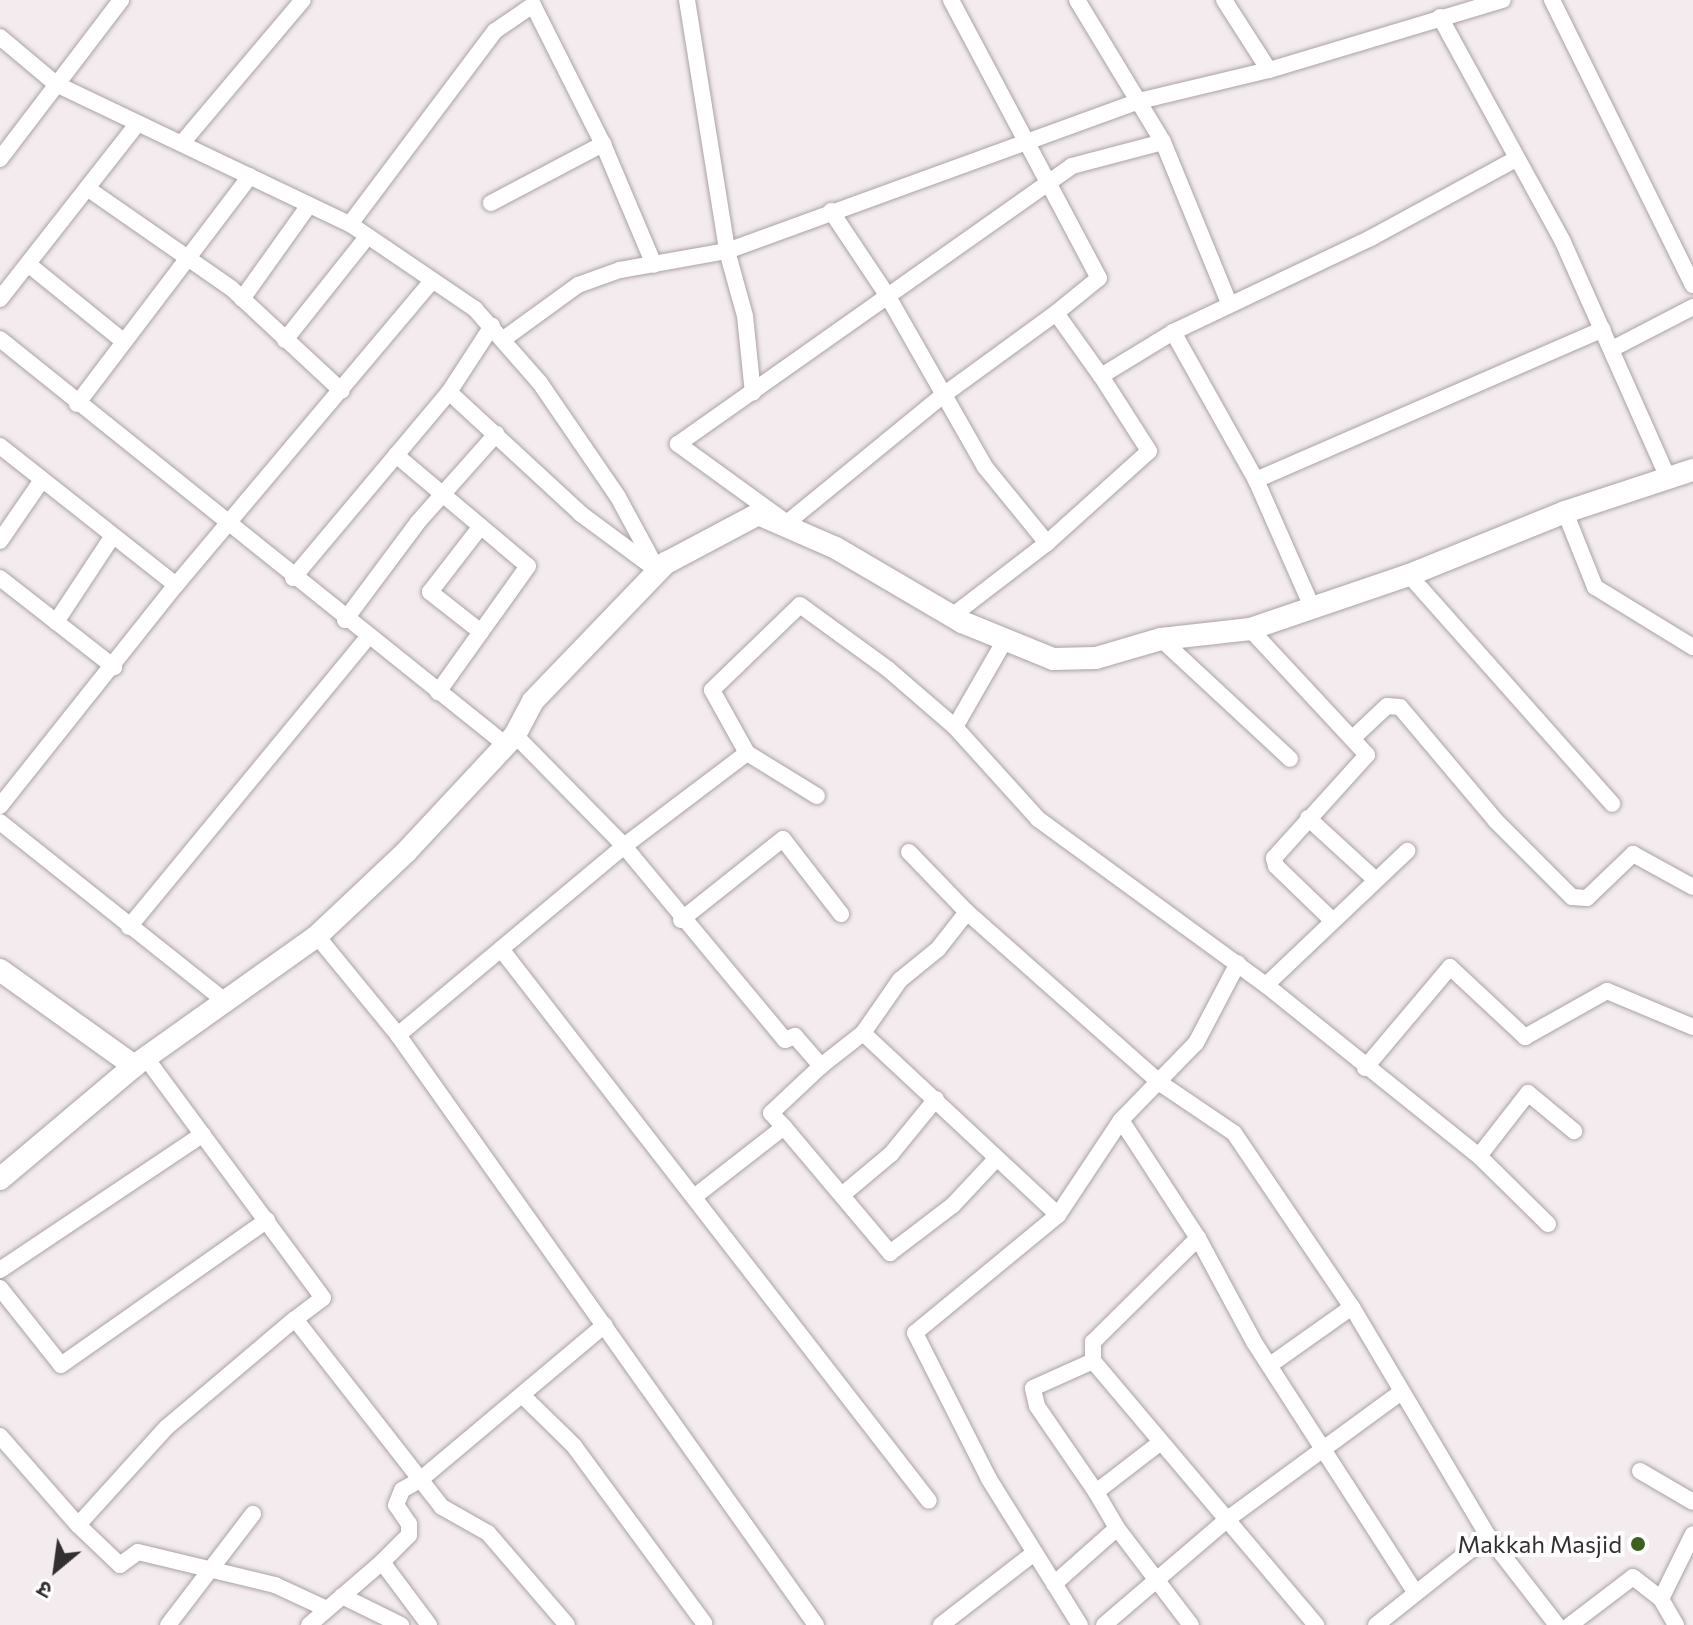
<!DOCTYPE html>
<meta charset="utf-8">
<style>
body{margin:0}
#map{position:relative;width:1693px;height:1625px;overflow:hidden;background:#f3ebee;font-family:Commissioner,"Noto Sans Devanagari",sans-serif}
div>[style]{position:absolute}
.roads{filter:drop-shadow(0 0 2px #aaa2a5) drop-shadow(0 0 2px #aaa2a5)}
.street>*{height:16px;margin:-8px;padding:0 8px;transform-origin:8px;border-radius:8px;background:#fff}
.secondary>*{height:22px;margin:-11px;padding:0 11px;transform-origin:11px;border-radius:11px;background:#fff}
.dots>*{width:22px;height:22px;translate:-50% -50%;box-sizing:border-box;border:4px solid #fff;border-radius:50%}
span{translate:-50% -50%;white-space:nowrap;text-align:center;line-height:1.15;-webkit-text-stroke:8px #fff;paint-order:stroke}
.poi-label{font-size:24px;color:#322f30}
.right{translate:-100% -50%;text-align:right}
.north{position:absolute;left:16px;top:1529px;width:80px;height:80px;-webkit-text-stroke:6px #fff;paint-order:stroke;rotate:209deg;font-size:22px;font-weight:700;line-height:32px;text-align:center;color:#322f30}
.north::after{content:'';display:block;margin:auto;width:28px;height:36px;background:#322f30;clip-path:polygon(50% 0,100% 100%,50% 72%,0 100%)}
</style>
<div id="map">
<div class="roads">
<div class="street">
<i style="left:687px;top:0;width:254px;rotate:80.9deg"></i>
<i style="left:727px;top:251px;width:67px;rotate:74.5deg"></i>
<i style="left:745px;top:316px;width:77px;rotate:84.1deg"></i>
<i style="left:951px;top:0;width:315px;rotate:62deg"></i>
<i style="left:1099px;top:278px;width:55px;rotate:140.9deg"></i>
<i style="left:1077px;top:0;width:166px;rotate:58.8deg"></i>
<i style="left:1163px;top:142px;width:174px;rotate:67.7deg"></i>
<i style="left:1224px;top:0;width:83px;rotate:57.3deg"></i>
<i style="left:1552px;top:0;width:318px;rotate:63.7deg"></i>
<i style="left:1440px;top:17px;width:256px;rotate:61.3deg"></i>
<i style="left:1563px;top:242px;width:258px;rotate:66deg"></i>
<i style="left:0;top:37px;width:73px;rotate:40deg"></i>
<i style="left:56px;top:84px;width:326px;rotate:25.5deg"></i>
<i style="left:350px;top:224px;width:151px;rotate:34.2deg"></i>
<i style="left:475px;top:309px;width:98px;rotate:48.7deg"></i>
<i style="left:540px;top:383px;width:138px;rotate:55.6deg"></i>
<i style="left:618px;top:497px;width:84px;rotate:61.6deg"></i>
<i style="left:182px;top:143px;width:187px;rotate:-49.8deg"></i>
<i style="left:0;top:159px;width:200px;rotate:-52.7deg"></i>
<i style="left:87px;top:188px;width:175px;rotate:34.8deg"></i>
<i style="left:231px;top:288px;width:151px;rotate:42.9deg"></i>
<i style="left:491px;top:203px;width:127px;rotate:-27.8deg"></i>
<i style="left:831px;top:211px;width:101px;rotate:56.3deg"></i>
<i style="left:887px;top:295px;width:198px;rotate:60.3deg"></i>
<i style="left:985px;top:467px;width:98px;rotate:50.8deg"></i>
<i style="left:350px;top:224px;width:241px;rotate:-53.1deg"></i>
<i style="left:495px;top:31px;width:46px;rotate:-34.4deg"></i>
<i style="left:533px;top:5px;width:156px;rotate:63.3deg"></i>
<i style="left:603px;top:144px;width:131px;rotate:67.1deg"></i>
<i style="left:28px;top:264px;width:122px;rotate:39deg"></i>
<i style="left:0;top:299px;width:222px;rotate:-51.9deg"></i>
<i style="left:242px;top:299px;width:115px;rotate:-54.5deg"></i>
<i style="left:1173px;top:332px;width:170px;rotate:60.7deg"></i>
<i style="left:1256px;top:480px;width:141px;rotate:66.2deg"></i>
<i style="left:505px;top:338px;width:90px;rotate:-36deg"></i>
<i style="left:578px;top:285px;width:45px;rotate:-19.7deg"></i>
<i style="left:620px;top:270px;width:109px;rotate:-10.1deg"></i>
<i style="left:727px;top:251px;width:438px;rotate:-20deg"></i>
<i style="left:1139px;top:101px;width:134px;rotate:-13.4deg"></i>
<i style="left:1269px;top:70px;width:244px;rotate:-16.7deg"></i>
<i style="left:0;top:339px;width:649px;rotate:38.74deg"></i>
<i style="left:285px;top:340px;width:132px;rotate:-51.5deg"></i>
<i style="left:1612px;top:349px;width:91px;rotate:-27.4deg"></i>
<i style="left:1101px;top:376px;width:77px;rotate:-125.5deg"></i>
<i style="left:1056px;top:313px;width:141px;rotate:143.9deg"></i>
<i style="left:942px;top:396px;width:200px;rotate:140.7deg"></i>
<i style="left:787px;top:523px;width:135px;rotate:-144.1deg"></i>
<i style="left:678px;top:444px;width:482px;rotate:-35.2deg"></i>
<i style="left:1072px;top:166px;width:94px;rotate:-14.8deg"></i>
<i style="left:449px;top:392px;width:79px;rotate:-56.9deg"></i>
<i style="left:77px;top:404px;width:286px;rotate:-52.8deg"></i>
<i style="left:0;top:446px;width:224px;rotate:38.3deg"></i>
<i style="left:396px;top:455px;width:172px;rotate:40.1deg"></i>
<i style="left:528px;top:566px;width:155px;rotate:125.5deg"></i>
<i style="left:1256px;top:480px;width:378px;rotate:-23.5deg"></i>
<i style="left:1565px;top:512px;width:81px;rotate:68.2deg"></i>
<i style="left:1595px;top:587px;width:115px;rotate:31.5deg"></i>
<i style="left:0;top:541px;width:74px;rotate:-55.5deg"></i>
<i style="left:1409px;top:575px;width:306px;rotate:48.4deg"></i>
<i style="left:0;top:578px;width:145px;rotate:38deg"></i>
<i style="left:293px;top:578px;width:243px;rotate:-50deg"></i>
<i style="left:449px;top:392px;width:180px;rotate:42.7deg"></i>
<i style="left:581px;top:514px;width:91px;rotate:36.5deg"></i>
<i style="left:952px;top:616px;width:120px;rotate:-37.5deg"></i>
<i style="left:1047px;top:543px;width:137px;rotate:-42deg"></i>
<i style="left:1149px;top:451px;width:89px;rotate:-122.6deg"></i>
<i style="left:1101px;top:376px;width:84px;rotate:-31.4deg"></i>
<i style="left:1173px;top:332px;width:219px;rotate:-25.4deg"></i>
<i style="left:1371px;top:238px;width:163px;rotate:-28.6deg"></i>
<i style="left:345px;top:620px;width:122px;rotate:-53.3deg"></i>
<i style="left:418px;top:522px;width:118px;rotate:-48.4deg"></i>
<i style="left:56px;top:622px;width:102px;rotate:-56.6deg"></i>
<i style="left:1250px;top:629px;width:172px;rotate:47.1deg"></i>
<i style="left:1367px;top:755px;width:139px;rotate:132.1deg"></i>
<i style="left:1274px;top:858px;width:8px;rotate:76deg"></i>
<i style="left:1276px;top:866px;width:79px;rotate:44deg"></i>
<i style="left:481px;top:632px;width:65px;rotate:-141.9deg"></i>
<i style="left:430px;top:592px;width:83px;rotate:-52.3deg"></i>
<i style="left:1161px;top:639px;width:176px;rotate:42.9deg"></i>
<i style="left:955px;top:727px;width:100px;rotate:-60.1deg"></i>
<i style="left:515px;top:735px;width:156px;rotate:45.5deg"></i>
<i style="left:624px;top:846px;width:252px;rotate:50.3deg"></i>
<i style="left:785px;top:1040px;width:11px;rotate:-22deg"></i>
<i style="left:795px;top:1036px;width:40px;rotate:49deg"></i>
<i style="left:821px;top:1066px;width:53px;rotate:-38.2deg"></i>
<i style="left:863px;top:1033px;width:267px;rotate:43deg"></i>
<i style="left:1058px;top:1215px;width:114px;rotate:-56.4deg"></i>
<i style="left:1121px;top:1120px;width:107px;rotate:-45.8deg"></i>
<i style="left:1196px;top:1043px;width:90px;rotate:-62.3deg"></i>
<i style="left:1354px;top:737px;width:45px;rotate:-43.2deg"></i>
<i style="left:1387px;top:706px;width:13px;rotate:4deg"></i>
<i style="left:1400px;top:707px;width:148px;rotate:49.9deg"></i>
<i style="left:1495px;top:820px;width:109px;rotate:45deg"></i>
<i style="left:1572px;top:897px;width:15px;rotate:4deg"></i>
<i style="left:1587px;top:898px;width:64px;rotate:-43.7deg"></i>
<i style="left:1633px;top:854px;width:68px;rotate:28.8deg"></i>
<i style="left:747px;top:753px;width:82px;rotate:31.6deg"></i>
<i style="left:0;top:806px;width:283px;rotate:-51.5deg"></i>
<i style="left:176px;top:585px;width:397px;rotate:-49.9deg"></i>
<i style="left:1308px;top:818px;width:92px;rotate:42.4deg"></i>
<i style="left:0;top:822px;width:289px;rotate:38.5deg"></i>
<i style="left:909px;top:852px;width:83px;rotate:46deg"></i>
<i style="left:967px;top:912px;width:258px;rotate:41.5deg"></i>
<i style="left:1160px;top:1083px;width:89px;rotate:34deg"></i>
<i style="left:1234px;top:1133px;width:210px;rotate:55.9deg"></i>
<i style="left:1352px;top:1307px;width:266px;rotate:59.3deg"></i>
<i style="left:1488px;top:1536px;width:143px;rotate:141.5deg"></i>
<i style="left:681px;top:920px;width:130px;rotate:-38.5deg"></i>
<i style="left:783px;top:839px;width:95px;rotate:52.3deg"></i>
<i style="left:129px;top:927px;width:374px;rotate:-50.5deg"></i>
<i style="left:317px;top:936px;width:128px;rotate:50.7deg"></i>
<i style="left:398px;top:1035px;width:723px;rotate:54.68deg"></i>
<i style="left:501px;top:949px;width:698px;rotate:52.21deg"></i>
<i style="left:1266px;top:985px;width:195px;rotate:-43.5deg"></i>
<i style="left:863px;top:1033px;width:65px;rotate:-55.1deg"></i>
<i style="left:900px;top:980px;width:49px;rotate:-39.2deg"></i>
<i style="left:938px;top:949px;width:47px;rotate:-51.9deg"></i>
<i style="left:398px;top:1035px;width:295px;rotate:-39.9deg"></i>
<i style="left:624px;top:846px;width:154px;rotate:-37.1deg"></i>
<i style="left:747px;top:753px;width:72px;rotate:-119.1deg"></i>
<i style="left:712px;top:690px;width:122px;rotate:-44deg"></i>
<i style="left:800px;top:605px;width:110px;rotate:36.1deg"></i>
<i style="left:889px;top:670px;width:87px;rotate:40.8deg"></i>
<i style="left:955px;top:727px;width:124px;rotate:47.9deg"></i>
<i style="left:1038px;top:819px;width:282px;rotate:36.1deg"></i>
<i style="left:1266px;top:985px;width:273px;rotate:38.8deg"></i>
<i style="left:1479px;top:1156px;width:97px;rotate:44.6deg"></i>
<i style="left:146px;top:1058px;width:298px;rotate:53.6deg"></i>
<i style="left:323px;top:1298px;width:35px;rotate:143deg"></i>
<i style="left:1365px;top:1068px;width:132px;rotate:-49.9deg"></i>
<i style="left:1450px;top:967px;width:103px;rotate:43deg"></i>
<i style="left:1525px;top:1037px;width:94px;rotate:-29.3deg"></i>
<i style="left:1607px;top:991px;width:93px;rotate:22.7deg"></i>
<i style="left:1121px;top:1120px;width:141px;rotate:56.9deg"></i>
<i style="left:1198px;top:1238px;width:118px;rotate:61.7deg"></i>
<i style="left:1254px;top:1342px;width:295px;rotate:57.2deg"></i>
<i style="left:784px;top:1127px;width:19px;rotate:-133deg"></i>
<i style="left:771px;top:1113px;width:69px;rotate:-43.2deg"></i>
<i style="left:1479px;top:1156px;width:80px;rotate:-52.1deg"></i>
<i style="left:1528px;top:1093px;width:60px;rotate:39.6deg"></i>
<i style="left:842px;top:1195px;width:64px;rotate:-39.9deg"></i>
<i style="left:891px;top:1154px;width:71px;rotate:-50.7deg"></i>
<i style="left:694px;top:1197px;width:114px;rotate:-37.9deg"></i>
<i style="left:784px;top:1127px;width:165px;rotate:49.9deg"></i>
<i style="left:890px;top:1253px;width:79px;rotate:-37.3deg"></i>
<i style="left:953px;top:1205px;width:63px;rotate:-46.9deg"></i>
<i style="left:1058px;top:1215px;width:185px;rotate:140.5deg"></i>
<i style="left:915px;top:1333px;width:164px;rotate:63.1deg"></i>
<i style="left:989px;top:1479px;width:172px;rotate:58.1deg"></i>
<i style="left:0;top:1270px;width:244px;rotate:-33.8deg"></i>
<i style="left:0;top:1288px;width:98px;rotate:51.6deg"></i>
<i style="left:61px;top:1365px;width:252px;rotate:-35.1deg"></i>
<i style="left:1093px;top:1361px;width:346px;rotate:49.8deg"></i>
<i style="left:1270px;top:1365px;width:100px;rotate:-35.3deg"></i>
<i style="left:522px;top:1395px;width:73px;rotate:44.4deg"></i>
<i style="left:574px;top:1446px;width:220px;rotate:53.7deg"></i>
<i style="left:0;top:1436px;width:118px;rotate:48.8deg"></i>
<i style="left:78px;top:1525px;width:132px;rotate:-47.8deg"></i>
<i style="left:167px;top:1427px;width:167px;rotate:-40.2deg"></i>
<i style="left:295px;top:1319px;width:239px;rotate:52deg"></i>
<i style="left:442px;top:1507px;width:53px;rotate:29.5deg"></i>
<i style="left:488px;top:1533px;width:121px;rotate:49.3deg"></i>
<i style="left:1640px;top:1471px;width:61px;rotate:30.3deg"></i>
<i style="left:1096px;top:1492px;width:104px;rotate:-124.5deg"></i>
<i style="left:1037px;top:1406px;width:18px;rotate:-103deg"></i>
<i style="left:1033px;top:1388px;width:66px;rotate:-24.2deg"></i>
<i style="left:1093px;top:1361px;width:19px;rotate:-90deg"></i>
<i style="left:1093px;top:1342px;width:148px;rotate:-44.7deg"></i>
<i style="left:78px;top:1525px;width:58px;rotate:43.6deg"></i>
<i style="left:120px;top:1565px;width:22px;rotate:-36deg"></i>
<i style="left:138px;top:1552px;width:141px;rotate:13.5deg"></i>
<i style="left:275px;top:1585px;width:57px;rotate:24.8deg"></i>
<i style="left:1117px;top:1528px;width:122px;rotate:52.7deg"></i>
<i style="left:1488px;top:1536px;width:113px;rotate:52.2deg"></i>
<i style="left:382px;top:1562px;width:38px;rotate:-45deg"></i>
<i style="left:409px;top:1535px;width:11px;rotate:-90deg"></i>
<i style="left:409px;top:1524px;width:23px;rotate:-124deg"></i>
<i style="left:396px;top:1505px;width:16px;rotate:-68deg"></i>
<i style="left:402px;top:1490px;width:21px;rotate:-29deg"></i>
<i style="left:420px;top:1480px;width:241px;rotate:-40deg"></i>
<i style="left:1054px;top:1584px;width:84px;rotate:-41.6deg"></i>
<i style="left:1117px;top:1528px;width:42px;rotate:-120.3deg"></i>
<i style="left:1096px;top:1492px;width:82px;rotate:-37.6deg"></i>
<i style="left:342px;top:1596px;width:66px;rotate:26.2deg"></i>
<i style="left:1661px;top:1599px;width:72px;rotate:-63.8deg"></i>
<i style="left:168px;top:1625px;width:140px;rotate:-52.6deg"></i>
<i style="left:309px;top:1625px;width:96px;rotate:-40.8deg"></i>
<i style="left:382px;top:1562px;width:79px;rotate:53.3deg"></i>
<i style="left:941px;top:1625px;width:118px;rotate:-37.7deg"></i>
<i style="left:1104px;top:1625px;width:165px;rotate:-40.6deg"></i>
<i style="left:1229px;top:1518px;width:213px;rotate:-36.2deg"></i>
<i style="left:1570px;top:1625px;width:79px;rotate:-37.3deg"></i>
<i style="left:1633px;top:1577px;width:36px;rotate:38deg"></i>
<i style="left:1661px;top:1599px;width:30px;rotate:60deg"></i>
</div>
<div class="secondary">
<i style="left:0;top:970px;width:165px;rotate:35.6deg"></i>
<i style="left:0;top:1179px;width:175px;rotate:-40.1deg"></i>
<i style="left:134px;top:1066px;width:224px;rotate:-35.4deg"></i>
<i style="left:317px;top:936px;width:122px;rotate:-43.3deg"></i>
<i style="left:406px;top:852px;width:160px;rotate:-47deg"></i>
<i style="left:515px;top:735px;width:38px;rotate:-62deg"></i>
<i style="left:533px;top:701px;width:192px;rotate:-46.1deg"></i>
<i style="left:666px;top:563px;width:104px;rotate:-28deg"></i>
<i style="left:758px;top:514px;width:85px;rotate:23.6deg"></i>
<i style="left:836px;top:548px;width:146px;rotate:30.4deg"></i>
<i style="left:962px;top:622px;width:98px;rotate:22.1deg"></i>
<i style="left:1053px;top:659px;width:43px;rotate:-1.3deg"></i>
<i style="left:1096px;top:658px;width:68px;rotate:-16.3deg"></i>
<i style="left:1161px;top:639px;width:90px;rotate:-6.4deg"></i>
<i style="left:1250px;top:629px;width:168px;rotate:-18.8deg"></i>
<i style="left:1409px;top:575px;width:168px;rotate:-22deg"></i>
<i style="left:1565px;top:512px;width:135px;rotate:-18.2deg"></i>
</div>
</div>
<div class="dots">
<i style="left:1638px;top:1544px;background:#3a621d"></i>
</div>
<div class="poi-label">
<span class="right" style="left:1622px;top:1544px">Makkah Masjid</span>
</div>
<div class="north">उ</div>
</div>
